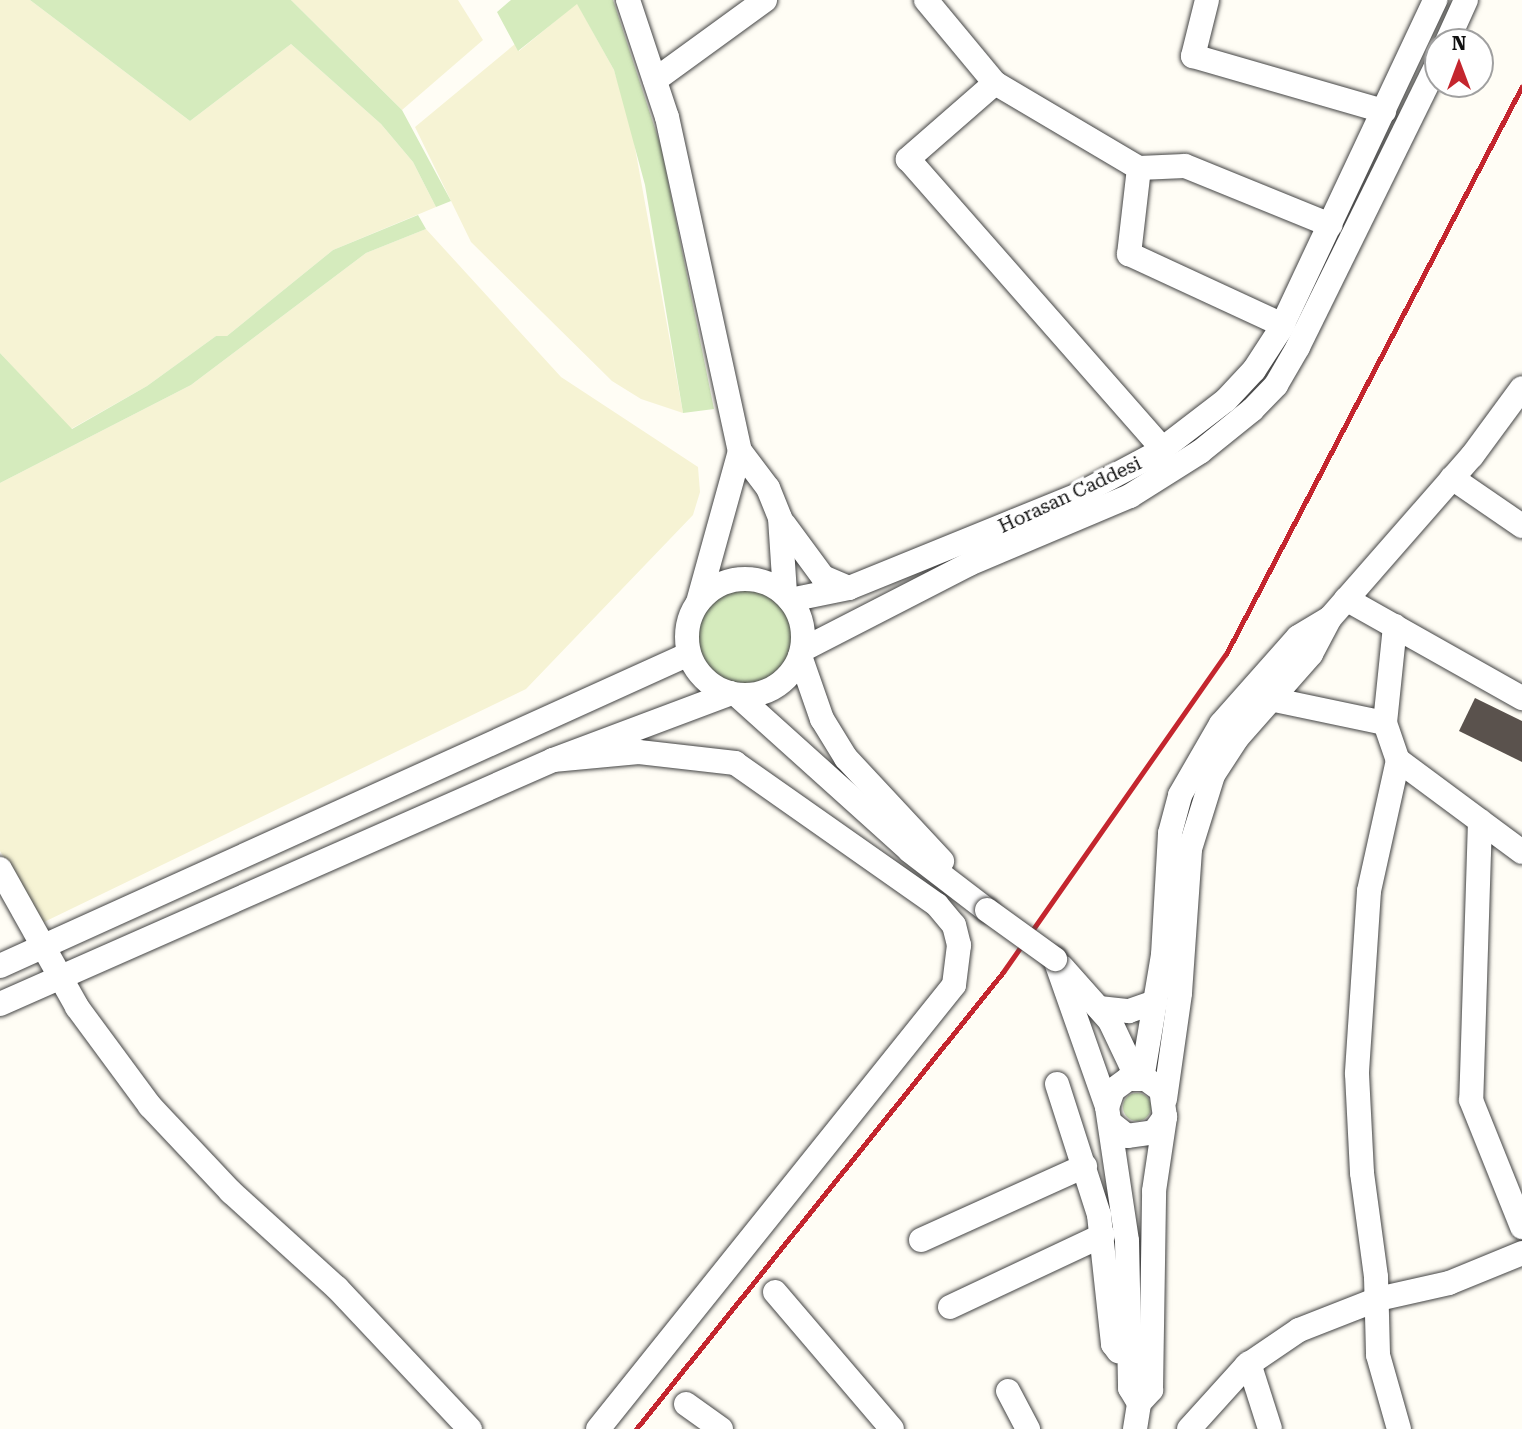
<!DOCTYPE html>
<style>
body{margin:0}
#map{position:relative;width:1522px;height:1429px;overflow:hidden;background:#fffdf5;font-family:"Roboto Serif",serif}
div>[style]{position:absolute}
.farmland>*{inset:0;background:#f6f3d4}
.green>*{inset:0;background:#d5ebbd}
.round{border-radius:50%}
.building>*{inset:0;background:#5a524d}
.roads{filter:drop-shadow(0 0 2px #444) drop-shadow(0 0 2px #444)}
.minor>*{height:24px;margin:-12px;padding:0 12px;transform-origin:12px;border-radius:12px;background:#fff}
.minor>.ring{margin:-12px;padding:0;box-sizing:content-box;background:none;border:24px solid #fff;border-radius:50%}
.rail>*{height:5px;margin:-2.5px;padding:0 2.5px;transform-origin:2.5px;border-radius:2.5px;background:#c4262e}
.bridges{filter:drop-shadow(0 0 2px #444) drop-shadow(0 0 2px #444)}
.minor-bridge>*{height:24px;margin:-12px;padding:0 12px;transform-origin:12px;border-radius:12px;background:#fff}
span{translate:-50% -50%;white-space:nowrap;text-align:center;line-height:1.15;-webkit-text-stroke:7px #fff;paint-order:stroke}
.street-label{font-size:19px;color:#111}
.north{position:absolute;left:1424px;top:28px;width:70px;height:70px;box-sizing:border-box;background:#fff;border:2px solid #a0a0a0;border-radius:50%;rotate:0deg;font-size:19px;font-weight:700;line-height:28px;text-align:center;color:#111}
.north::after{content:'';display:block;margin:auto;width:24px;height:32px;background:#c4262e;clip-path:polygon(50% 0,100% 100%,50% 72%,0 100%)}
</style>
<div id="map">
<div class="farmland">
<i style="clip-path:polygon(0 0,30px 0,190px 121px,291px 44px,381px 124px,413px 162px,436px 207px,333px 250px,227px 336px,216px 336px,147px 386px,71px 429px,0 353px)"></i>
<i style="clip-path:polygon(291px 0,458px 0,483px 40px,402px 110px)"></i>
<i style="clip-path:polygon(577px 3px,614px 70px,630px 120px,683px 413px,641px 399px,612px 381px,471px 242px,415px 127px,515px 44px,519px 51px)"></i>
<i style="clip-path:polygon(426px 229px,561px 377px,698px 467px,700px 492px,693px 515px,526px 689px,42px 923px,0 851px,0 483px,191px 385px,366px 253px)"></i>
</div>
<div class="green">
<i style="clip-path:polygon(30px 0,291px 0,402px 110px,451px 201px,436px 207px,413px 162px,381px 124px,291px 44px,190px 121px)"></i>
<i style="clip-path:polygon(511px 0,613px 0,661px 147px,714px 409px,683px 413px,645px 185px,614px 70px,577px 4px,518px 51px,497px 12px)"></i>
<i style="clip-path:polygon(418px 215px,426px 229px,366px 253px,191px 385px,0 483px,0 353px,72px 429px,147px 386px,216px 336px,227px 336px,333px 250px)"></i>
<i class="round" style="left:698px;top:590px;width:94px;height:94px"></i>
<i class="round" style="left:1123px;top:1093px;width:28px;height:28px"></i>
</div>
<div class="building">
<i style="clip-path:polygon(1475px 698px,1522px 721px,1522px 762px,1459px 731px)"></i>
</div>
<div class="roads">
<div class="minor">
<i style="left:628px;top:0;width:123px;rotate:71.6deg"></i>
<i style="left:667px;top:117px;width:342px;rotate:77.7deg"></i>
<i style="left:740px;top:451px;width:157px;rotate:105.5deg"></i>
<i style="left:926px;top:0;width:108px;rotate:50.3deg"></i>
<i style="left:995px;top:83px;width:167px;rotate:30.6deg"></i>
<i style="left:1139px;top:168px;width:46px;rotate:-2.5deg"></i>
<i style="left:1185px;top:166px;width:157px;rotate:22.1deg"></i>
<i style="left:1207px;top:0;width:58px;rotate:104deg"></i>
<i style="left:1193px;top:56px;width:199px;rotate:16.1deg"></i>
<i style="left:1447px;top:42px;width:46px;rotate:-65.7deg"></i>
<i style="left:655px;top:80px;width:136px;rotate:-36deg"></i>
<i style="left:995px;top:83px;width:116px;rotate:138.9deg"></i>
<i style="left:908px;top:159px;width:386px;rotate:48.7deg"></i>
<i style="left:1139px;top:168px;width:87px;rotate:96.6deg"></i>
<i style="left:1129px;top:254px;width:170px;rotate:24.8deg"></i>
<i style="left:740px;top:451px;width:46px;rotate:52.9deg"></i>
<i style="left:768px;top:488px;width:32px;rotate:68deg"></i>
<i style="left:780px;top:518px;width:76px;rotate:86.2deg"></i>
<i style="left:1452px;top:478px;width:85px;rotate:34.4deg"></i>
<i style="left:784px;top:524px;width:66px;rotate:53.7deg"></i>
<i style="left:823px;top:577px;width:28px;rotate:23deg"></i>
<i class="ring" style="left:687px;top:579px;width:92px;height:92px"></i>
<i style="left:1346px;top:599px;width:202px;rotate:29.4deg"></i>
<i style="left:790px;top:600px;width:60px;rotate:-11.5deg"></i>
<i style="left:849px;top:588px;width:245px;rotate:-22.1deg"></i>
<i style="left:1076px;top:496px;width:92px;rotate:-28deg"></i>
<i style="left:1157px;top:453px;width:87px;rotate:-37.5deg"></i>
<i style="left:1226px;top:400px;width:41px;rotate:-47deg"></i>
<i style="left:1254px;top:370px;width:48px;rotate:-57deg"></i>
<i style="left:1280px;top:330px;width:365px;rotate:-64.8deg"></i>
<i style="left:1395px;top:626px;width:98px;rotate:95.9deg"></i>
<i style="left:1385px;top:723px;width:39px;rotate:71deg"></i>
<i style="left:1398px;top:760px;width:134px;rotate:102.5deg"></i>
<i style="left:1369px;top:891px;width:183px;rotate:93.8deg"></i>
<i style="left:1357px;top:1074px;width:99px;rotate:87.1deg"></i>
<i style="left:1362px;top:1173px;width:105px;rotate:82.3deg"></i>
<i style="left:1376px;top:1277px;width:78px;rotate:88.5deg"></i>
<i style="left:1378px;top:1355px;width:77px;rotate:74.2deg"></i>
<i style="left:802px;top:650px;width:188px;rotate:-27.2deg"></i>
<i style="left:969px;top:564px;width:175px;rotate:-22.9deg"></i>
<i style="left:1130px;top:496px;width:83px;rotate:-32.2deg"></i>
<i style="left:1200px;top:452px;width:67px;rotate:-38.9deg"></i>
<i style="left:1252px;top:410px;width:35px;rotate:-46deg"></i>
<i style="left:1276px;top:385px;width:44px;rotate:-59.9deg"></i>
<i style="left:1298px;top:347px;width:318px;rotate:-63.8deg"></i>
<i style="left:800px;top:656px;width:67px;rotate:70.8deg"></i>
<i style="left:822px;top:719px;width:46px;rotate:58.4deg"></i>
<i style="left:846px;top:758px;width:141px;rotate:47deg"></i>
<i style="left:737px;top:695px;width:233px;rotate:42deg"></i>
<i style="left:910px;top:851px;width:97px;rotate:37.5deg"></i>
<i style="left:1270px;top:699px;width:117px;rotate:11.8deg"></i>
<i style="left:553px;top:760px;width:86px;rotate:-5.3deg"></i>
<i style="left:639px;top:752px;width:97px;rotate:6.5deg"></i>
<i style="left:735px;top:763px;width:247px;rotate:35.1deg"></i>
<i style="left:937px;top:905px;width:26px;rotate:50deg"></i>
<i style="left:954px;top:925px;width:21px;rotate:76deg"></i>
<i style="left:959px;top:945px;width:40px;rotate:97.1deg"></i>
<i style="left:954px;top:985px;width:569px;rotate:128.72deg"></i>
<i style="left:1398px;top:760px;width:154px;rotate:36.6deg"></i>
<i style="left:1480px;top:821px;width:279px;rotate:91.8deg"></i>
<i style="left:1471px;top:1100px;width:137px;rotate:68.1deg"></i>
<i style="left:0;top:869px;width:158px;rotate:60.8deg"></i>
<i style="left:77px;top:1007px;width:123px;rotate:53.6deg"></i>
<i style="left:150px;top:1106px;width:118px;rotate:46.7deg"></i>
<i style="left:231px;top:1192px;width:143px;rotate:42.2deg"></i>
<i style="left:337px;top:1288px;width:194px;rotate:46.7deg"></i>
<i style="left:1055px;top:959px;width:157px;rotate:70.6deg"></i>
<i style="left:0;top:966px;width:756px;rotate:-24.36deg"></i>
<i style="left:1062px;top:967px;width:72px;rotate:48.4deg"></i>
<i style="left:1110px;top:1021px;width:63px;rotate:64.7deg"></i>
<i style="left:0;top:1004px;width:604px;rotate:-23.81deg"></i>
<i style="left:553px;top:760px;width:190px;rotate:-20.6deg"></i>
<i style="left:1099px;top:1008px;width:30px;rotate:6deg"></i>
<i style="left:1129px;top:1011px;width:28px;rotate:-19deg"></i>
<i style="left:1142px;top:1079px;width:126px;rotate:-80.4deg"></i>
<i style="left:1163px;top:955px;width:122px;rotate:-86.7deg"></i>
<i style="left:1170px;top:833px;width:39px;rotate:-75deg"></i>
<i style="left:1180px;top:795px;width:82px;rotate:-60deg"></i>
<i style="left:1221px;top:724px;width:116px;rotate:-48.5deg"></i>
<i style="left:1298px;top:637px;width:37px;rotate:-31deg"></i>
<i style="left:1057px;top:1084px;width:138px;rotate:72.2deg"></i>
<i style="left:1099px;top:1215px;width:130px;rotate:83.8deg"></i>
<i style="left:1113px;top:1344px;width:9px;rotate:54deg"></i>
<i style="left:1165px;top:1099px;width:107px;rotate:-81.9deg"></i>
<i style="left:1180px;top:993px;width:144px;rotate:-86deg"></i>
<i style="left:1190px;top:849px;width:77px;rotate:-72.7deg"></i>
<i style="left:1213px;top:775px;width:44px;rotate:-57deg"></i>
<i style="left:1237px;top:738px;width:112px;rotate:-48.6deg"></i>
<i style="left:1311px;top:654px;width:41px;rotate:-62.2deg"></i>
<i style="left:1330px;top:618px;width:215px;rotate:-48.8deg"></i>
<i style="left:1472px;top:456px;width:84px;rotate:-53.7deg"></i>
<i style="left:1113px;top:1125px;width:18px;rotate:38deg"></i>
<i style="left:1127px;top:1136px;width:27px;rotate:-8deg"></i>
<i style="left:1154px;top:1132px;width:19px;rotate:-54deg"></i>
<i style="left:1165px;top:1117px;width:27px;rotate:-98deg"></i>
<i style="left:1161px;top:1090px;width:19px;rotate:-144deg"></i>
<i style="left:1146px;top:1079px;width:18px;rotate:180deg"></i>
<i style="left:1128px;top:1079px;width:19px;rotate:144deg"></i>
<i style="left:1113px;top:1090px;width:18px;rotate:109deg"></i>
<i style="left:1107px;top:1107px;width:135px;rotate:81.5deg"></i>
<i style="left:1127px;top:1241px;width:147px;rotate:88.8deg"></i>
<i style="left:1130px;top:1388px;width:17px;rotate:59deg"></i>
<i style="left:921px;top:1240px;width:180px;rotate:-24.3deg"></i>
<i style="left:775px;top:1292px;width:180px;rotate:49.5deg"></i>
<i style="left:950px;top:1307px;width:169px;rotate:-25.2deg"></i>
<i style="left:1249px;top:1363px;width:69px;rotate:72.3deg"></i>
<i style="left:1008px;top:1391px;width:43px;rotate:62.2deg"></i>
<i style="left:686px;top:1404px;width:43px;rotate:35.5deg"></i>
<i style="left:1135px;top:1429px;width:26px;rotate:-81deg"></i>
<i style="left:1139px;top:1403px;width:18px;rotate:-47deg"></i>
<i style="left:1151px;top:1390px;width:199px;rotate:-89.1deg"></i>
<i style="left:1154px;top:1191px;width:75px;rotate:-81.5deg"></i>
<i style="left:1189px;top:1429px;width:85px;rotate:-47.9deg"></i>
<i style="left:1246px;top:1366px;width:64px;rotate:-34.2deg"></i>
<i style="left:1299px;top:1330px;width:85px;rotate:-21.4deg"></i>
<i style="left:1378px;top:1299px;width:73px;rotate:-12.7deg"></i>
<i style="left:1449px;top:1283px;width:79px;rotate:-22.3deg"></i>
</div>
</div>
<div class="rail">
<i style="left:636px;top:1429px;width:586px;rotate:-51.23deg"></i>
<i style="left:1003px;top:972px;width:388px;rotate:-55deg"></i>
<i style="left:1226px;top:654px;width:640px;rotate:-62.47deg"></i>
</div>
<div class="bridges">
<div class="minor-bridge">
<i style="left:987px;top:910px;width:84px;rotate:35.8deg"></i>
</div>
</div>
<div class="street-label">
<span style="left:1070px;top:495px;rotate:-25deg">Horasan Caddesi</span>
</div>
<div class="north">N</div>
</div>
